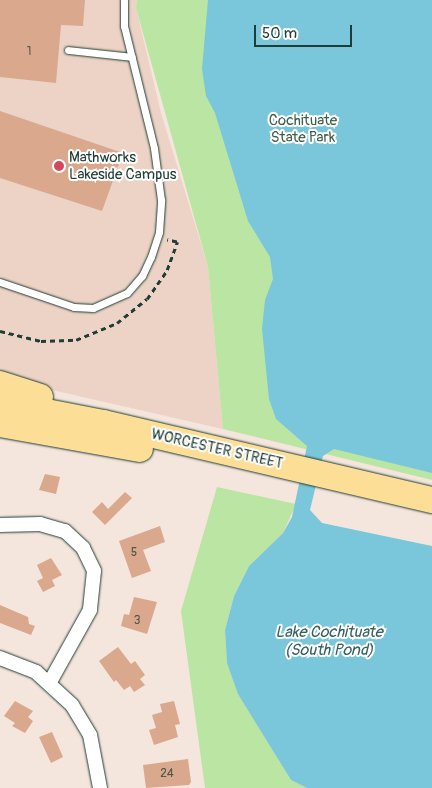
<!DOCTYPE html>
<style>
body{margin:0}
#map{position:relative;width:432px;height:788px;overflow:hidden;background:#f4e5dd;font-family:Pangolin,sans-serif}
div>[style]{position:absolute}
.built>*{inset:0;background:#ecd3c5}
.green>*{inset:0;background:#bbe5a2}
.water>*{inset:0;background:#7ac6da}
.building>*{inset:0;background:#daa88d}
.path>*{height:2.5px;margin-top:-1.25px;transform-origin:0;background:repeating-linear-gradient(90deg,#1f3d34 0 5px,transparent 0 9px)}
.roads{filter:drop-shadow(0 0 1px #1f3d34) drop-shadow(0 0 1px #1f3d34)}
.lane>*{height:7px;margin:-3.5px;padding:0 3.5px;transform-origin:3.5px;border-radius:3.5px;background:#fff}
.street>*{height:14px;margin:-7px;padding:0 7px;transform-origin:7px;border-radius:7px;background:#fff}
.highway>*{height:26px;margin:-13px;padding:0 13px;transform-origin:13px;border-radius:13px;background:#fdde96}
.dots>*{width:14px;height:14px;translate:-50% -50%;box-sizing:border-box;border:2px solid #fff;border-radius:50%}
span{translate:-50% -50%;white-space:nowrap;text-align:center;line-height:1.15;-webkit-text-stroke:4px #fff;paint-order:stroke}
.number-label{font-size:12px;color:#4e584a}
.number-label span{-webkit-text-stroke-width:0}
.park-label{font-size:15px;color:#3e5f4a}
.poi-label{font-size:15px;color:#1f3d34}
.left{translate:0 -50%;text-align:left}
.street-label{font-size:15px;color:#1f3d34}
.water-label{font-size:16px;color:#365f5e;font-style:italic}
.scale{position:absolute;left:254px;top:25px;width:98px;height:22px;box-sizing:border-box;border:2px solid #1f3d34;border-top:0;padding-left:6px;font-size:15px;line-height:18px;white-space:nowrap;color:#1f3d34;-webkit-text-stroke:4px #fff;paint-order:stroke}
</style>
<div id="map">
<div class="built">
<i style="clip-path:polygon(0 0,137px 0,136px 8px,161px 113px,208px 267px,223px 429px,52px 390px,0 372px)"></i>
</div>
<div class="green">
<i style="clip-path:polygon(137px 0,432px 0,432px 480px,223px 429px,208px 267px,136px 8px)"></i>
<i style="clip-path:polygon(217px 487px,296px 504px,283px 533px,249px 566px,234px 596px,225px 630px,227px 663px,256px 722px,291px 780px,307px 788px,205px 788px,181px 611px)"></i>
</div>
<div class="water">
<i style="clip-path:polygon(208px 0,432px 0,432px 473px,334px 449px,323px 456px,310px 510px,322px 523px,432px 546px,432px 788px,307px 788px,291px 780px,238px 694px,227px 663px,225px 630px,234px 596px,249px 566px,283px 533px,292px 517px,307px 446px,276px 419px,269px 399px,262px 329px,265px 300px,273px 279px,270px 257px,248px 221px,215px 113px,206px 96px,202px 69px)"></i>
</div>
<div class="building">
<i style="clip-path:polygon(0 0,85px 0,83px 26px,61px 25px,56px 83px,0 77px)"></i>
<i style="clip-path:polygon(0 111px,123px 153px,102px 211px,0 178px)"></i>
<i style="clip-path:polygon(45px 474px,60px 477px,56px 494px,39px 490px)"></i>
<i style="clip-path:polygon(125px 492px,132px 498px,105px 525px,92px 512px,102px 502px,108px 509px)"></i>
<i style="clip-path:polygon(160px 526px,165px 542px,143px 550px,151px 571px,132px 578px,119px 541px)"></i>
<i style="clip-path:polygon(51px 558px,62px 575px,52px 580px,55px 586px,43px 592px,37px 581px,43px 578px,37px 565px)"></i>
<i style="clip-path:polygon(134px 597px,157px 602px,147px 634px,121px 626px,124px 614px,129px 615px)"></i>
<i style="clip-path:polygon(0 605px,28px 617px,29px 624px,35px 626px,31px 635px,0 623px)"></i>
<i style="clip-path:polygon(118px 647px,131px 664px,135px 661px,145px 675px,140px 679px,145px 685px,134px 692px,130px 686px,124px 690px,116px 680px,114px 682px,99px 661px)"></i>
<i style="clip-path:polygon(15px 701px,33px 711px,28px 717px,33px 721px,25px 733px,12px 726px,15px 723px,4px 716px)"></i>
<i style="clip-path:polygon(174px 701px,180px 724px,175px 725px,178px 737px,154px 745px,149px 730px,156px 728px,152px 715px,162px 712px,160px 704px)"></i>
<i style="clip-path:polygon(52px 732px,63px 757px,51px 763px,39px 737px)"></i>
<i style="clip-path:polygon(188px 759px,191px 782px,189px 785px,146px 788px,143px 765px)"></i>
</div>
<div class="path">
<i style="left:0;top:331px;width:42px;rotate:13.7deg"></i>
<i style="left:41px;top:341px;width:35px;rotate:-2deg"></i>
<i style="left:76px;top:340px;width:44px;rotate:-22.5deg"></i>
<i style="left:117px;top:323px;width:38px;rotate:-39deg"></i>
<i style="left:147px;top:299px;width:35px;rotate:-55deg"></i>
<i style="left:167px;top:270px;width:30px;rotate:-70deg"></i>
<i style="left:177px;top:242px;width:10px;rotate:-169deg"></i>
</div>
<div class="roads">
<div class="lane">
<i style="left:68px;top:50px;width:64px;rotate:6.2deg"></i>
<i style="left:0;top:282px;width:78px;rotate:18.7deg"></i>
<i style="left:74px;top:307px;width:19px;rotate:3deg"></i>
<i style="left:93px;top:308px;width:37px;rotate:-24deg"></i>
<i style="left:127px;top:293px;width:23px;rotate:-49deg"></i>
<i style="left:142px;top:276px;width:21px;rotate:-65deg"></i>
<i style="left:151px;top:257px;width:26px;rotate:-72deg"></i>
<i style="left:159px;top:232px;width:32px;rotate:-86deg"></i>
<i style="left:161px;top:200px;width:52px;rotate:-97.7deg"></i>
<i style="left:154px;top:148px;width:126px;rotate:-103.8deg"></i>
<i style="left:124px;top:26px;width:26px;rotate:-90deg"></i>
</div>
<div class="street">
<i style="left:0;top:525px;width:40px;rotate:-1.4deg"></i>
<i style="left:40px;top:524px;width:26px;rotate:16deg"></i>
<i style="left:65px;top:531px;width:25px;rotate:43deg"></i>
<i style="left:83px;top:548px;width:25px;rotate:64deg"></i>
<i style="left:94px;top:571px;width:39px;rotate:96deg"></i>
<i style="left:90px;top:610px;width:82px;rotate:119.1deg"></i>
<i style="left:0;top:658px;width:39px;rotate:21deg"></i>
<i style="left:36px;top:672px;width:49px;rotate:42.5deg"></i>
<i style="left:72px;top:705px;width:35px;rotate:59deg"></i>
<i style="left:90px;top:735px;width:54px;rotate:79.3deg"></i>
</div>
<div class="highway">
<i style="left:0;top:384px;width:42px;rotate:18deg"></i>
<i style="left:0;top:403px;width:105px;rotate:11deg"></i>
<i style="left:103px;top:423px;width:338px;rotate:13.2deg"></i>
<i style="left:0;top:424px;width:142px;rotate:10.1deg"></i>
</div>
</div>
<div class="dots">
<i style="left:59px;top:166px;background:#d1495b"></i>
</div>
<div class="number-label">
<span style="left:29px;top:52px">1</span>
<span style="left:134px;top:553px">5</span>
<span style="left:137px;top:621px">3</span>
<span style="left:167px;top:774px">24</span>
</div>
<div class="park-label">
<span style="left:303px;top:129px">Cochituate<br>State Park</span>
</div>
<div class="poi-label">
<span class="left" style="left:69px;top:166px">Mathworks<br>Lakeside Campus</span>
</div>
<div class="street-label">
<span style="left:217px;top:449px;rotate:13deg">WORCESTER STREET</span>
</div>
<div class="water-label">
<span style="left:329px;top:641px">Lake Cochituate<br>(South Pond)</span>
</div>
<div class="scale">50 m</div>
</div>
